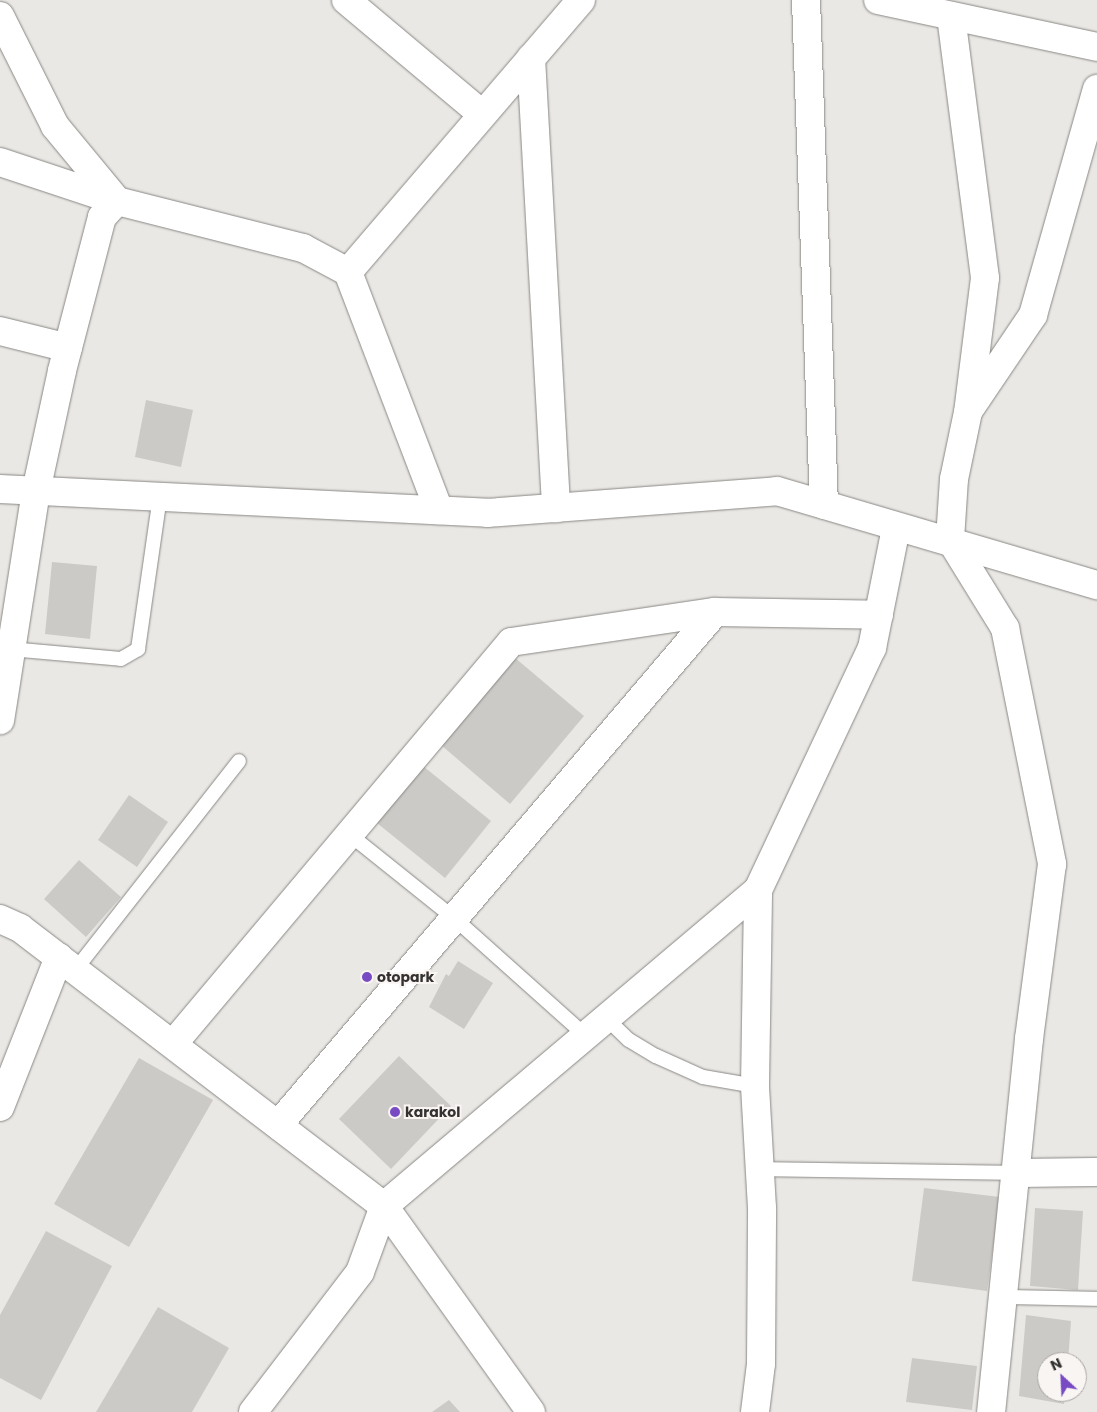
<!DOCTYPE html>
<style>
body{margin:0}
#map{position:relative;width:1097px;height:1412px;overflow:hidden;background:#eae8e5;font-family:Poppins,sans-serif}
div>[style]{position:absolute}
.building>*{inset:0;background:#cccac7}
.roads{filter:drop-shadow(0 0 1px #898784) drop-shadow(0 0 1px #898784)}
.lane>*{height:14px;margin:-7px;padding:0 7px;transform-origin:7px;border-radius:7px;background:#fff}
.street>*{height:28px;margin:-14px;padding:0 14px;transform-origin:14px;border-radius:14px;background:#fff}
.secondary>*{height:28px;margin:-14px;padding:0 14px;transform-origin:14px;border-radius:14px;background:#fff}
.dots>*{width:14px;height:14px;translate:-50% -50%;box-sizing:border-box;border:2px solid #f8f5f3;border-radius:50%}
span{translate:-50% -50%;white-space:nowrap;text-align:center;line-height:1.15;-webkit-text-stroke:4px #f8f5f3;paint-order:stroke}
.poi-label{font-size:14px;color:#333231;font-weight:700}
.left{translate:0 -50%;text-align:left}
.north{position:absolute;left:1037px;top:1352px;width:50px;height:50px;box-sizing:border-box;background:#f8f5f3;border:1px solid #a9a7a5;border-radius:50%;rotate:335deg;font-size:14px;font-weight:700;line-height:20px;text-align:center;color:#333231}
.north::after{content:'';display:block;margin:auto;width:18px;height:22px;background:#784bc3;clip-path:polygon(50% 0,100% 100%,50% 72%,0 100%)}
</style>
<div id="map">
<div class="building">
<i style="clip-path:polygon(146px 400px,193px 410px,181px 467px,135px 457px)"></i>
<i style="clip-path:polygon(52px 562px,97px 566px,90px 639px,45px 634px)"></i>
<i style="clip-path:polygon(514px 657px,584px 716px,510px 804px,441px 745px)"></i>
<i style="clip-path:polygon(423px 766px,491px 821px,445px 878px,377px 823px)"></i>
<i style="clip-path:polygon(129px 795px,168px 822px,137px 867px,98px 840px)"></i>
<i style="clip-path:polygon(79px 860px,121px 897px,86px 937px,44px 899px)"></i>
<i style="clip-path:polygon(458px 961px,493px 983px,464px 1029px,429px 1007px,446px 974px,449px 976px)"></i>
<i style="clip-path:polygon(399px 1056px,451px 1106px,391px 1169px,339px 1119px)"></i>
<i style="clip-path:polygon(139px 1058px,213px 1100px,129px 1247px,54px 1204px)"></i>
<i style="clip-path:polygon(924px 1188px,1000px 1197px,987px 1291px,912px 1281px)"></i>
<i style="clip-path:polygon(1035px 1208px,1083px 1211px,1078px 1290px,1030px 1286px)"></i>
<i style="clip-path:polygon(46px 1231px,112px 1266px,41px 1400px,0 1378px,0 1315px)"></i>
<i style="clip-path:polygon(158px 1307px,229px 1348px,192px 1412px,96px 1412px)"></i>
<i style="clip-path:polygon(1026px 1315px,1071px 1321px,1068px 1362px,1047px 1362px,1047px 1392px,1065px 1392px,1064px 1404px,1019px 1396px)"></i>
<i style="clip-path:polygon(912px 1358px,977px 1366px,972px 1410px,906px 1402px)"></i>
<i style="clip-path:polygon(449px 1400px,460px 1412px,432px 1412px)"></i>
</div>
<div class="roads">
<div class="lane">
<i style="left:10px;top:649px;width:111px;rotate:5.1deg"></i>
<i style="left:121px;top:659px;width:20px;rotate:-30deg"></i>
<i style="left:138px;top:649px;width:154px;rotate:-81.8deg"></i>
<i style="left:349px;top:834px;width:134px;rotate:38.7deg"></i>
<i style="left:454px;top:918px;width:176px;rotate:41.8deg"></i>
<i style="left:76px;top:969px;width:264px;rotate:-51.9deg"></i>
<i style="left:605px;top:1017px;width:33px;rotate:44deg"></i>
<i style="left:629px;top:1040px;width:31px;rotate:31deg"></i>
<i style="left:656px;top:1056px;width:51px;rotate:24.1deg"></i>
<i style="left:703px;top:1077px;width:53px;rotate:9.8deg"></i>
<i style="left:760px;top:1169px;width:255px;rotate:0.9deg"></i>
<i style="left:1003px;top:1297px;width:94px;rotate:1.2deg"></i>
</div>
<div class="street">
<i style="left:346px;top:0;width:177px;rotate:40deg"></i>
<i style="left:806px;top:0;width:505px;rotate:87.96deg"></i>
<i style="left:878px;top:0;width:224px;rotate:12.1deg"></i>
<i style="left:0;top:16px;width:123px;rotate:63.4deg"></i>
<i style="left:55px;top:126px;width:97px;rotate:50.4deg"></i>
<i style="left:117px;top:201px;width:22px;rotate:133deg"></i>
<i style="left:102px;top:217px;width:159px;rotate:104.6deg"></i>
<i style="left:62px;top:371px;width:123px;rotate:102.2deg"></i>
<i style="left:36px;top:491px;width:232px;rotate:98.9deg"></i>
<i style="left:951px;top:16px;width:264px;rotate:82.6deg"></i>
<i style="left:985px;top:278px;width:135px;rotate:97.2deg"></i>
<i style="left:968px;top:412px;width:68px;rotate:101.8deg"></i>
<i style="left:954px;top:479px;width:60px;rotate:93.8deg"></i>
<i style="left:950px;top:539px;width:105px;rotate:58.3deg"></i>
<i style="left:1005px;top:628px;width:241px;rotate:78.7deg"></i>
<i style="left:1052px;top:864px;width:177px;rotate:97.5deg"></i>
<i style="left:1029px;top:1039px;width:375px;rotate:95.8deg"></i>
<i style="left:531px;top:58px;width:451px;rotate:86.8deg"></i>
<i style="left:0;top:162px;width:123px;rotate:18.4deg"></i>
<i style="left:117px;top:201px;width:192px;rotate:14.2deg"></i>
<i style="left:303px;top:248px;width:51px;rotate:28.1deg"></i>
<i style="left:348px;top:272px;width:255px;rotate:69.1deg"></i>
<i style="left:348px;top:272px;width:358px;rotate:-49.4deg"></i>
<i style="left:0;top:331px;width:70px;rotate:14deg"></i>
<i style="left:971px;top:407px;width:111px;rotate:-56deg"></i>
<i style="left:1033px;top:315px;width:235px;rotate:-74.2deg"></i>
<i style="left:0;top:489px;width:488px;rotate:2.8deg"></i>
<i style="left:487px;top:513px;width:291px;rotate:-4.3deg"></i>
<i style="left:777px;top:491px;width:334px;rotate:16.4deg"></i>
<i style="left:173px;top:1044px;width:525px;rotate:-49.94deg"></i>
<i style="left:511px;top:642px;width:206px;rotate:-8.4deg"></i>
<i style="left:715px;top:612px;width:164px;rotate:1deg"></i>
<i style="left:0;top:1107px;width:161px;rotate:-68.5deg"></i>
<i style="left:278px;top:1125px;width:674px;rotate:-49.57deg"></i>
<i style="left:1015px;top:1173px;width:82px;rotate:-0.7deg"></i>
<i style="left:253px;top:1412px;width:176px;rotate:-52.6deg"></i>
<i style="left:360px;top:1272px;width:70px;rotate:-70deg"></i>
<i style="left:384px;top:1206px;width:490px;rotate:-40.2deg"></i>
<i style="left:758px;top:890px;width:268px;rotate:-64.8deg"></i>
<i style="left:872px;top:648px;width:122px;rotate:-78.7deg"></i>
<i style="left:755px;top:1412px;width:48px;rotate:-82.9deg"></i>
<i style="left:761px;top:1364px;width:156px;rotate:-89.6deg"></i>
<i style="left:762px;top:1208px;width:122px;rotate:-93.3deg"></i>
<i style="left:755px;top:1086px;width:196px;rotate:-89.1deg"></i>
</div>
<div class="secondary">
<i style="left:0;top:919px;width:22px;rotate:24deg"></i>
<i style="left:20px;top:928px;width:458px;rotate:37.4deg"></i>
<i style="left:384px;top:1206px;width:253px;rotate:54.5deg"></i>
</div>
</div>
<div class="dots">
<i style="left:367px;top:977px;background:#784bc3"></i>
<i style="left:395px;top:1112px;background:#784bc3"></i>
</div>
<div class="poi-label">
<span class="left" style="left:377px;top:977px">otopark</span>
<span class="left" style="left:405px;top:1112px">karakol</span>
</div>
<div class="north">N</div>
</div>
